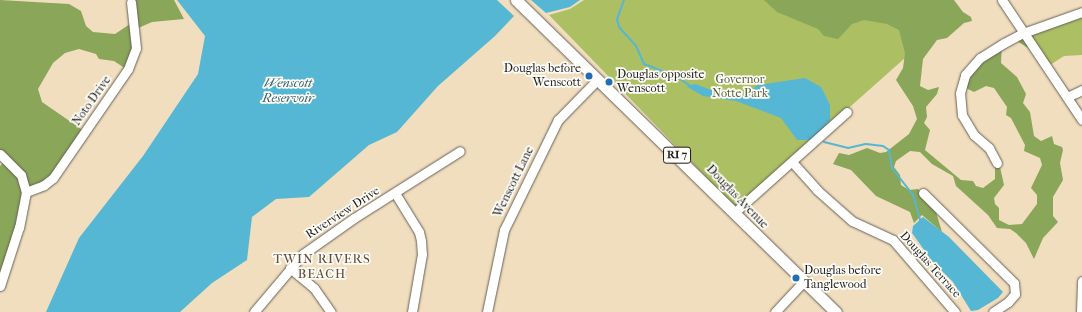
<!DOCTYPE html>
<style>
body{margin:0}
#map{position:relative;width:1082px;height:312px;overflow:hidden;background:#f1debf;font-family:"IM FELL French Canon",serif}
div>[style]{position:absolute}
.green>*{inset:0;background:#acbf63}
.forest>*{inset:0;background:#89a659}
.water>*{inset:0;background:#55b7d3}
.stream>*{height:2px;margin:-1px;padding:0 1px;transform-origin:1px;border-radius:1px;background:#55b7d3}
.roads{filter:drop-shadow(0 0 1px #676055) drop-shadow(0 0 1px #676055)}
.minor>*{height:9px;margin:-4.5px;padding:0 4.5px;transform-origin:4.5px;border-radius:4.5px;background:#fff}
.major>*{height:11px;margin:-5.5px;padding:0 5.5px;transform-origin:5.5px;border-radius:5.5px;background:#fff}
.dots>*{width:11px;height:11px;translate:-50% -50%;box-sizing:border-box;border:2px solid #fdfcf7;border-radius:50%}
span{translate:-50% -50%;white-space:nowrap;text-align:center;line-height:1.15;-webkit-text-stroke:3.5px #fdfcf7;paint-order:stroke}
.shield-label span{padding:1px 3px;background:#fdfcf7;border:1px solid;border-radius:3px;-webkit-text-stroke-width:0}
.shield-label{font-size:11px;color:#1c1c1c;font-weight:700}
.poi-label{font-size:12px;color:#1c1c1c}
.right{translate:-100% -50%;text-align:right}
.left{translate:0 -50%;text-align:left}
.park-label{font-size:12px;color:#565d38}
.street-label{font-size:12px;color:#1c1c1c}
.water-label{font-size:13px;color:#36626e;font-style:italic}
.neighbourhood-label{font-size:13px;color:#654b3a;letter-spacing:1px}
</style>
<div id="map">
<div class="green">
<i style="clip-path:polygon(584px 0,951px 0,959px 10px,736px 208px,549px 15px,570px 9px)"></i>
<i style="clip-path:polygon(1082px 13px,1082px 55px,1064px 56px,1047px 67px,1028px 34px)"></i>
</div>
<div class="forest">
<i style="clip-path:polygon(0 0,69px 4px,81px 11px,86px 26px,93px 32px,115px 34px,133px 22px,131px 0,174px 0,184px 19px,152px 22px,136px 29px,135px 45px,126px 69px,114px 61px,99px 59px,96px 54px,79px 49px,65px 53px,53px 63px,38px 89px,42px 102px,84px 131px,47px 185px,27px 194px,0 285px,0 166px,4px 162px,0 155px)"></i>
<i style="clip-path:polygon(764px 0,954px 0,963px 12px,971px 17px,972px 21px,964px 23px,947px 38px,937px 40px,923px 59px,920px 86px,928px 90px,939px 87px,937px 94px,926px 107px,927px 117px,924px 123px,930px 130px,925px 150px,961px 180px,973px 181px,976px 186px,983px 188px,995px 179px,995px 162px,1000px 167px,1004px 185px,994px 198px,995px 204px,999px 208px,999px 220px,1009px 225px,1022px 224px,1037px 204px,1037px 195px,1031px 188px,1042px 165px,1040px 158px,1024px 151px,1025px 145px,1011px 118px,1006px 115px,1007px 107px,994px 88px,986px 86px,974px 92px,962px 86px,972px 66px,994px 48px,1001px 44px,1027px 35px,1038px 54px,1015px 40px,1002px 44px,1001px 63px,1017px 77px,1026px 94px,1023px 103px,1030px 112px,1034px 136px,1041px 141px,1052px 136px,1054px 144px,1062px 147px,1063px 150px,1060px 163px,1063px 180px,1053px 197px,1053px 216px,1058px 222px,1043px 238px,1034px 259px,1026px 243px,1016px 233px,1010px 229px,997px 228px,988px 215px,956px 186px,953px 176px,932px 164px,920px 152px,910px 151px,896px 161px,894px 167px,900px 175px,901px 185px,909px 190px,918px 189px,935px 209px,942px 232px,922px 215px,914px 223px,910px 212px,876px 196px,851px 170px,833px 164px,839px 153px,849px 155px,867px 148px,880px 153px,886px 152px,909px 134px,917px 119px,913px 106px,896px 80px,903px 68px,905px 53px,899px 30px,887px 24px,864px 20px,852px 24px,838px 39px,824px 36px,818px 29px,777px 12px)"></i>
</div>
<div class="water">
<i style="clip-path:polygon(177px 0,497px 0,514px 16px,495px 36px,438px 86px,397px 132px,369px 145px,309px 197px,276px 199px,252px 217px,247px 260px,212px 283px,180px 312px,46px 312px,79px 238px,143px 156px,198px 74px,205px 36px)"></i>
<i style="clip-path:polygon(531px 0,580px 0,570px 7px,546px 13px)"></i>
<i style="clip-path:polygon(805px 78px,821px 87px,830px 105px,830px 120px,813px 140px,797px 140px,781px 118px,736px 101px,703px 96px,686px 86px,695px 84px,722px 94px,744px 95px,758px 85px)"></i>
<i style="clip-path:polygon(923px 217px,949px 237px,1003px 292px,998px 298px,978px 310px,971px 311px,953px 282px,932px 261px,912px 233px,913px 226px)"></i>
</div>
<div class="stream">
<i style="left:624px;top:0;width:20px;rotate:110deg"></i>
<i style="left:617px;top:19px;width:8px;rotate:76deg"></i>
<i style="left:619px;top:27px;width:25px;rotate:48deg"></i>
<i style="left:636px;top:46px;width:20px;rotate:66deg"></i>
<i style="left:644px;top:64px;width:34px;rotate:21deg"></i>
<i style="left:676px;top:76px;width:16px;rotate:35deg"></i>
<i style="left:824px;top:142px;width:25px;rotate:14deg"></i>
<i style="left:848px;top:148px;width:18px;rotate:-13deg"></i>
<i style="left:866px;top:144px;width:17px;rotate:7deg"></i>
<i style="left:883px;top:146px;width:7px;rotate:34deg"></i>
<i style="left:889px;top:150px;width:18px;rotate:81deg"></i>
<i style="left:892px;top:168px;width:34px;rotate:52deg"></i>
<i style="left:913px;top:195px;width:26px;rotate:74deg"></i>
</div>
<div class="roads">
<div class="minor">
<i style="left:1002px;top:0;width:144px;rotate:56.3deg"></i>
<i style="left:1067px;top:97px;width:17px;rotate:-25deg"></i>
<i style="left:0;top:154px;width:30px;rotate:45deg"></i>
<i style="left:21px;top:175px;width:18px;rotate:74deg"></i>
<i style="left:26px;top:192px;width:36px;rotate:101deg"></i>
<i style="left:19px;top:227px;width:62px;rotate:107.9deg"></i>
<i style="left:793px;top:163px;width:36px;rotate:48deg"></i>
<i style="left:817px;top:190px;width:47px;rotate:41.5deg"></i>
<i style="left:852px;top:221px;width:45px;rotate:24.9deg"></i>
<i style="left:893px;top:240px;width:95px;rotate:49.3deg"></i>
<i style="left:997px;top:163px;width:17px;rotate:-118deg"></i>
<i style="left:989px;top:148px;width:20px;rotate:-139deg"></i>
<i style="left:974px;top:135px;width:23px;rotate:-121deg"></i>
<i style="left:962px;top:115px;width:22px;rotate:-95deg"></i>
<i style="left:960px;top:93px;width:19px;rotate:-74deg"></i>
<i style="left:965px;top:75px;width:23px;rotate:-49deg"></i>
<i style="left:980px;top:58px;width:28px;rotate:-32deg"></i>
<i style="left:1004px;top:43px;width:21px;rotate:-28deg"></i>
<i style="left:1023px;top:33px;width:63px;rotate:-19.6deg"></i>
<i style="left:26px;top:192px;width:19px;rotate:-21deg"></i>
<i style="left:44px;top:185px;width:11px;rotate:-38deg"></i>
<i style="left:53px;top:178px;width:132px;rotate:-55.5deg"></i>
<i style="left:128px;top:69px;width:22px;rotate:-69deg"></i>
<i style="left:136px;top:48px;width:46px;rotate:-96.2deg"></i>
<i style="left:395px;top:193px;width:46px;rotate:58.4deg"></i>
<i style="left:419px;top:232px;width:9px;rotate:77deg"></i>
<i style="left:421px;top:241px;width:13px;rotate:86deg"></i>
<i style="left:422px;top:254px;width:59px;rotate:99.8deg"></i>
<i style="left:923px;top:193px;width:128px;rotate:44.7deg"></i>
<i style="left:1014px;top:283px;width:11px;rotate:85deg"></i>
<i style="left:1015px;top:294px;width:11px;rotate:131deg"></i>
<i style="left:1008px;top:302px;width:18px;rotate:146deg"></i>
<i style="left:735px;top:212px;width:150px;rotate:-41.8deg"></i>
<i style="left:290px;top:268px;width:31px;rotate:40deg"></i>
<i style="left:314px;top:288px;width:29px;rotate:55deg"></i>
<i style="left:254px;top:312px;width:76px;rotate:-49.8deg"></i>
<i style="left:303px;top:254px;width:62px;rotate:-35.2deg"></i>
<i style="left:354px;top:218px;width:125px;rotate:-32.3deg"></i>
<i style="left:487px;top:312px;width:84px;rotate:-78.3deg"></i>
<i style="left:504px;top:230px;width:123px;rotate:-63.9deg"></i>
<i style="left:558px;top:120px;width:57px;rotate:-45.7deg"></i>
<i style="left:775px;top:312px;width:42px;rotate:-46.9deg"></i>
<i style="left:1081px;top:312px;width:31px;rotate:-88deg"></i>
</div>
<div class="major">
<i style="left:516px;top:0;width:447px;rotate:44.3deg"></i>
</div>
</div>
<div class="dots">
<i style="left:589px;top:76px;background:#1f6fb2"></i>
<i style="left:609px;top:82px;background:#1f6fb2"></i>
<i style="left:796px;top:278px;background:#1f6fb2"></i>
</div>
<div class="shield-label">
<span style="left:677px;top:155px">RI 7</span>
</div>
<div class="poi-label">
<span class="right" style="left:581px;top:76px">Douglas before<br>Wenscott</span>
<span class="left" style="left:617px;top:82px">Douglas opposite<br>Wenscott</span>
<span class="left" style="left:804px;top:278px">Douglas before<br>Tanglewood</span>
</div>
<div class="park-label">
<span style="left:740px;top:87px">Governor<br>Notte Park</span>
</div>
<div class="street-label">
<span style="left:92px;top:101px;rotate:-55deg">Noto Drive</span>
<span style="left:514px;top:182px;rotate:-64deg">Wenscott Lane</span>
<span style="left:737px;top:197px;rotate:46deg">Douglas Avenue</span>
<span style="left:343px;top:213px;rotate:-33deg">Riverview Drive</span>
<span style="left:930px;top:265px;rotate:48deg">Douglas Terrace</span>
</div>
<div class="water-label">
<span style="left:288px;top:91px">Wenscott<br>Reservoir</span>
</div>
<div class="neighbourhood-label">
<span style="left:322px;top:267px">TWIN RIVERS<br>BEACH</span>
</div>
</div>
